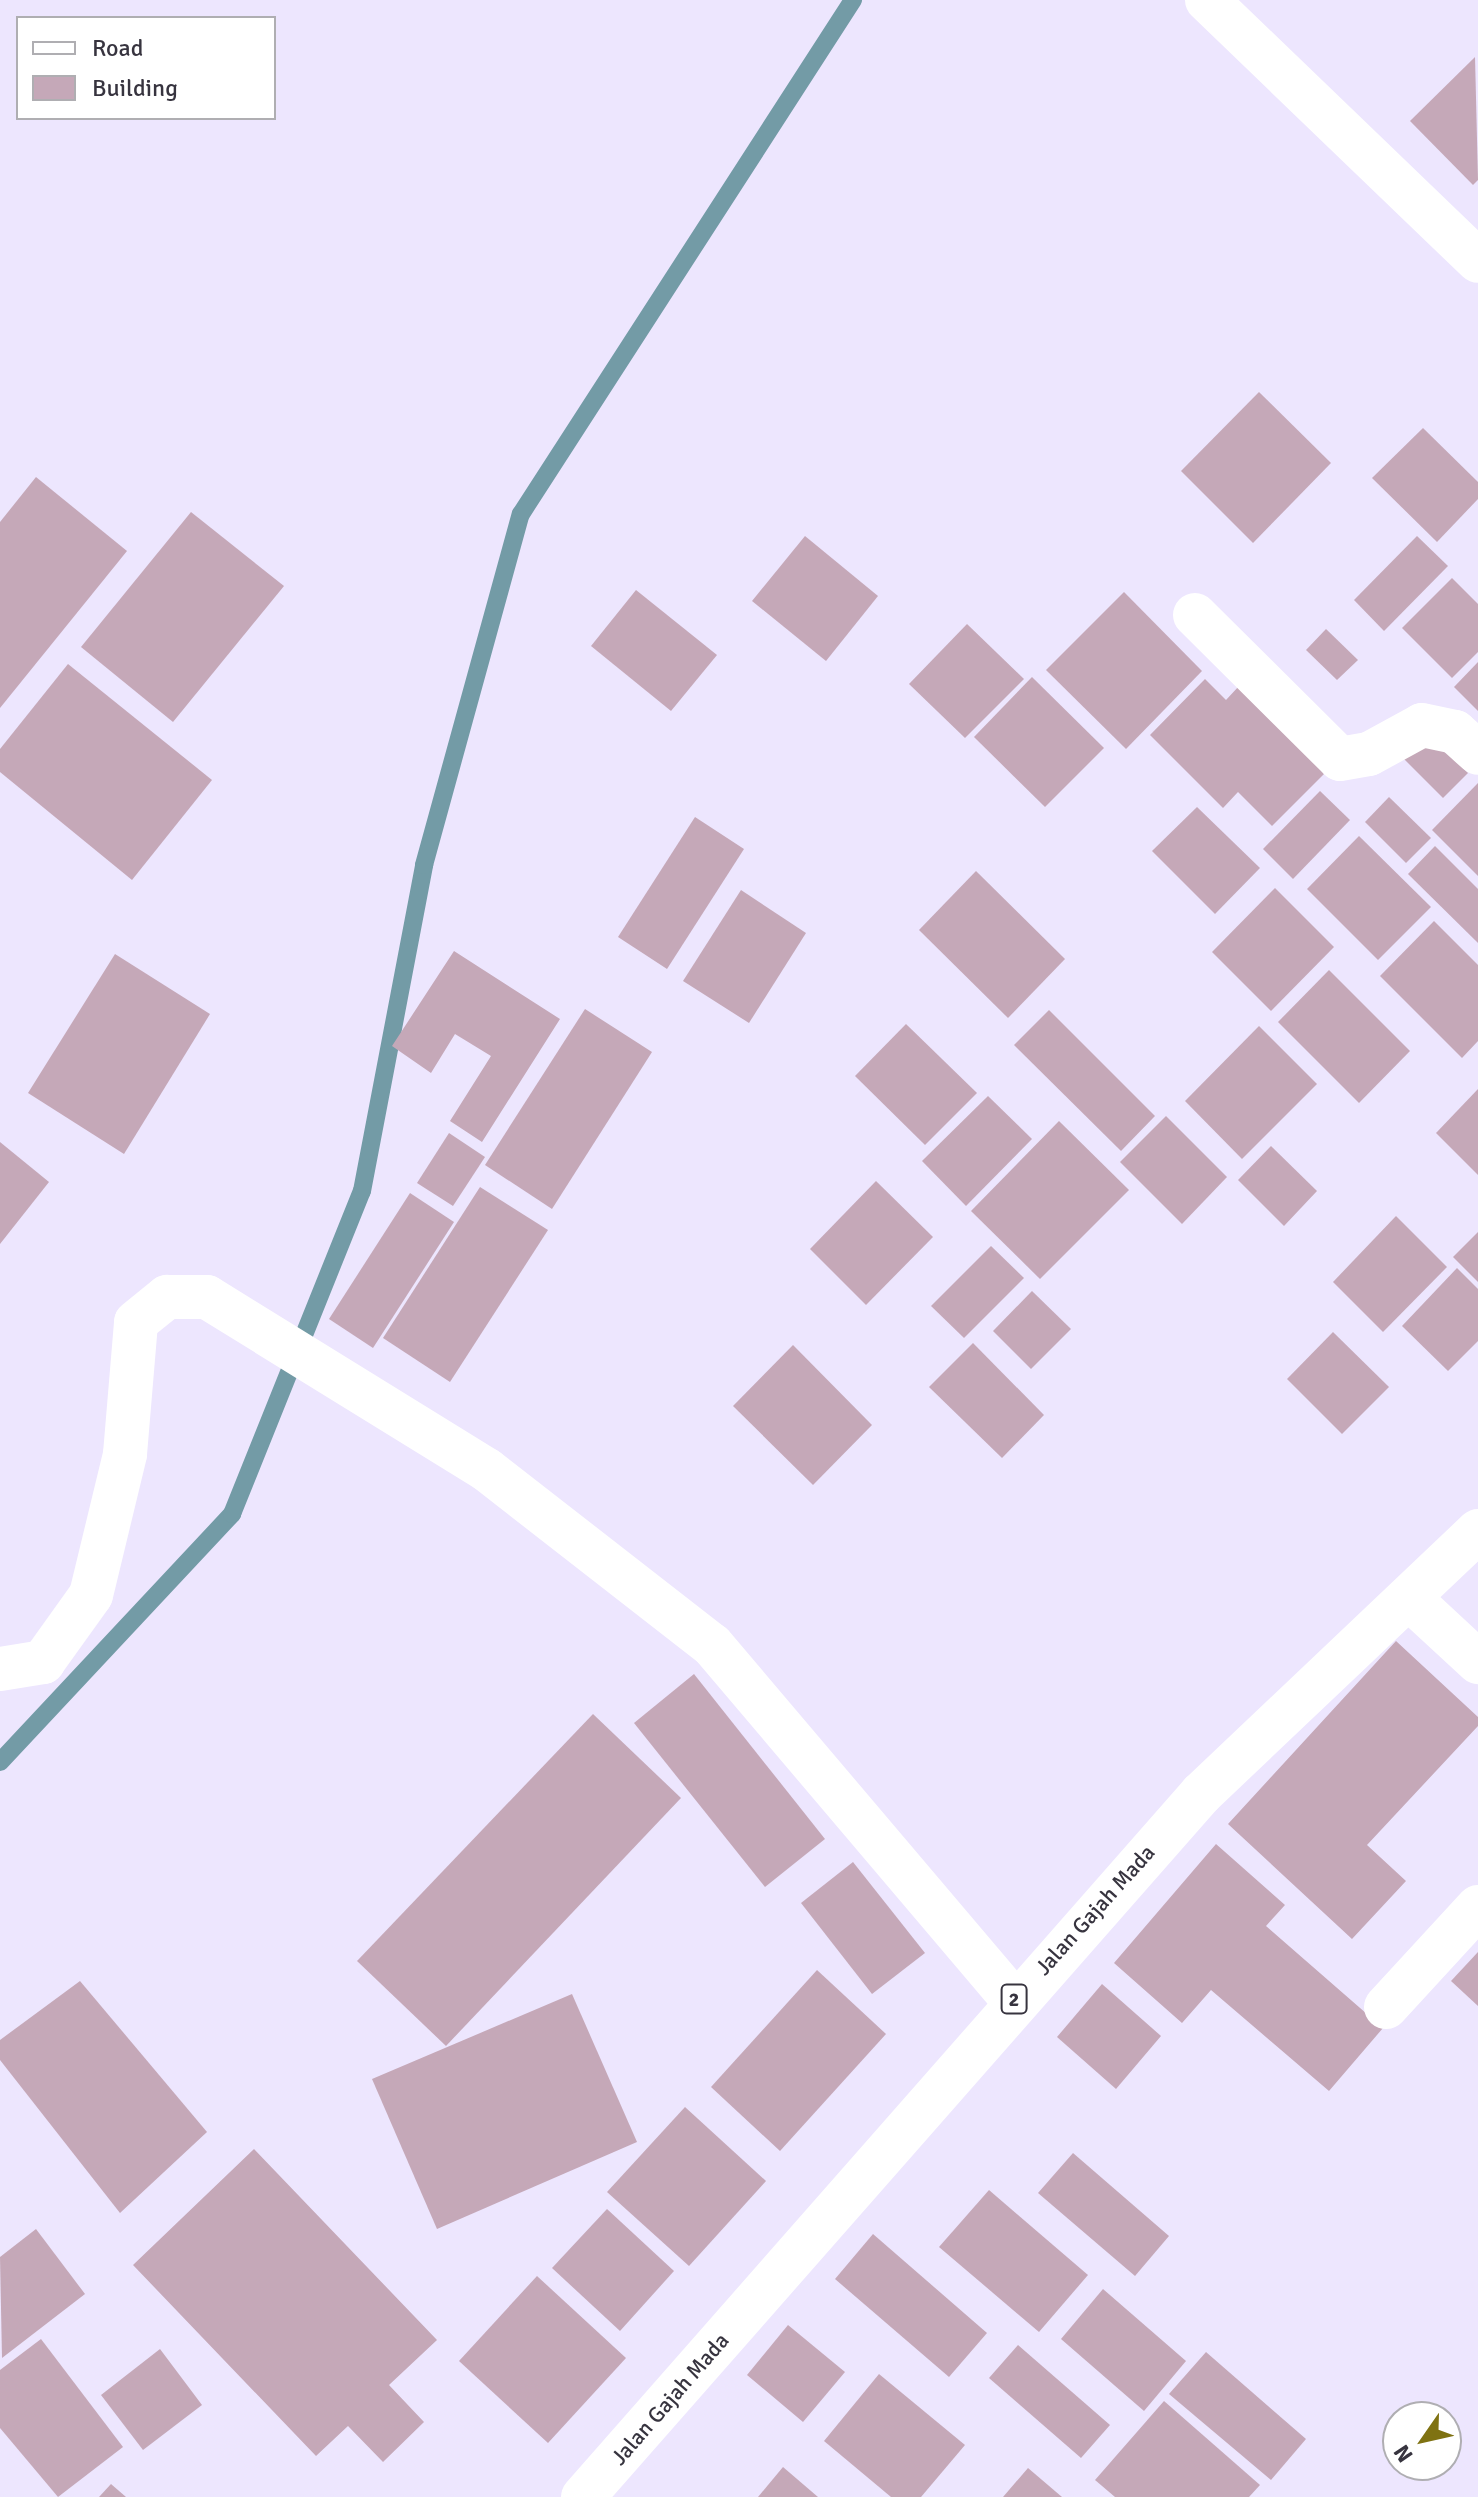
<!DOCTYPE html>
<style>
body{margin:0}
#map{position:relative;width:1478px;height:2497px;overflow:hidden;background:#ede6fe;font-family:Signika,sans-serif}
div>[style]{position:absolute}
.stream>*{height:18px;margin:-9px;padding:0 9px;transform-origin:9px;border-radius:9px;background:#739ba6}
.building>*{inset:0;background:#c5a8b8}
.minor>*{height:44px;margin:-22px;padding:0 22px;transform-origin:22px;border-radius:22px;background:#fff}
.highway>*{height:44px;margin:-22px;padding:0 22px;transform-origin:22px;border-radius:22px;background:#fff}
span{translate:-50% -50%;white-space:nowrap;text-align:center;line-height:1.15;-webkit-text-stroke:6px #fff;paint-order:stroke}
.shield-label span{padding:2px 6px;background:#fff;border:2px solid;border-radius:6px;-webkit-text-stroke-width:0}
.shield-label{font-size:20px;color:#37343f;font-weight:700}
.street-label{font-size:22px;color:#37343f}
.legend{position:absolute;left:16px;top:16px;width:260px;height:104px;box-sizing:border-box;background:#fff;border:2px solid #afaeb2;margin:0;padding:10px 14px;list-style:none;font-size:24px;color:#37343f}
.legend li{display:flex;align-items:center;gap:16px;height:40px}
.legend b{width:40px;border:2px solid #afaeb2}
.north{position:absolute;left:1382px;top:2401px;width:80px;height:80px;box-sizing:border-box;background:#fff;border:2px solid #afaeb2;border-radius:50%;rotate:236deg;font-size:22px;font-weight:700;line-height:32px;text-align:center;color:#37343f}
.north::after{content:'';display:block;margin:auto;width:28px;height:36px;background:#7f7212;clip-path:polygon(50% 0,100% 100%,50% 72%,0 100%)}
</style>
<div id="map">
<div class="stream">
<i style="left:0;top:1762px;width:340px;rotate:-46.9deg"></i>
<i style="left:232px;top:1514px;width:348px;rotate:-68.1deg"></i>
<i style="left:362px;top:1191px;width:332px;rotate:-79.2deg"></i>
<i style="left:424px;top:865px;width:364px;rotate:-74.6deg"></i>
<i style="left:521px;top:514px;width:612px;rotate:-57.14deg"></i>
</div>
<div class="building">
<i style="clip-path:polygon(1475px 57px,1478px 180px,1473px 185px,1410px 121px)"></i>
<i style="clip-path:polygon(1259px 392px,1331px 463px,1253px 543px,1181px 471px)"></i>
<i style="clip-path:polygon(1423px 428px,1478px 482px,1478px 499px,1437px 542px,1372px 478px)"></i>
<i style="clip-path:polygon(36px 477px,127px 551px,0 708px,0 522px)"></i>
<i style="clip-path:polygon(191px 512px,284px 586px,173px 722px,81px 647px)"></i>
<i style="clip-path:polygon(805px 536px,878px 596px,826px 661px,752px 601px)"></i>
<i style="clip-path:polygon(1417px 536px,1448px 566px,1384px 631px,1354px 600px)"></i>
<i style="clip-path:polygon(1452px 578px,1478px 604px,1478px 652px,1452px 678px,1402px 628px)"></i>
<i style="clip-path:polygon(636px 590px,717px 655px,671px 711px,591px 646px)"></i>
<i style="clip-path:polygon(1124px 592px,1202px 671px,1126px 749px,1046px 670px)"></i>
<i style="clip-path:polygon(967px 624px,1024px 679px,965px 738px,909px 684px)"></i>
<i style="clip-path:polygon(1326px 629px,1358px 660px,1337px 680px,1306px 650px)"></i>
<i style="clip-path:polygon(1478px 662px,1478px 711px,1454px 687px)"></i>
<i style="clip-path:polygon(68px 664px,212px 780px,132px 880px,0 772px,0 749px)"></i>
<i style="clip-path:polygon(1032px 677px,1104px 748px,1045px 807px,974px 737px)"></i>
<i style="clip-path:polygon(1205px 679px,1226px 700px,1239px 686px,1326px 772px,1272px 826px,1238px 792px,1223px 808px,1150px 735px)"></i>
<i style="clip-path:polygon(1429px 735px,1468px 773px,1443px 798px,1404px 759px)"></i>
<i style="clip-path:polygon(1478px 783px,1478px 876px,1432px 830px)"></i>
<i style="clip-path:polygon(1320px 791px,1350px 820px,1293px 879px,1263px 849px)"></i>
<i style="clip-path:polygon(1389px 797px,1431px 838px,1406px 863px,1365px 822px)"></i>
<i style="clip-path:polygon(1197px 807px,1260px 868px,1215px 914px,1152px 851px)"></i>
<i style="clip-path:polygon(695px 817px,744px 849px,667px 969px,618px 937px)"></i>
<i style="clip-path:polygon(1359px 836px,1431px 907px,1378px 960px,1307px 889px)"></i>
<i style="clip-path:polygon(1435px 846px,1478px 889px,1478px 943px,1408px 874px)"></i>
<i style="clip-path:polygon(976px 871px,1065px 959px,1008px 1018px,919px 930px)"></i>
<i style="clip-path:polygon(1275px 888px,1334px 947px,1271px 1011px,1212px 952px)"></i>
<i style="clip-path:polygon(741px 890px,806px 933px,749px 1023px,683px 981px)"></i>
<i style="clip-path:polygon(1434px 921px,1478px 965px,1478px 1041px,1462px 1058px,1380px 976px)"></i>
<i style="clip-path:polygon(454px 951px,560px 1019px,482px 1142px,450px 1121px,491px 1056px,455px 1034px,431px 1073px,392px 1046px)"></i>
<i style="clip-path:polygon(115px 954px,210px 1014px,124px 1154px,28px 1093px)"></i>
<i style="clip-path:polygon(1329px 970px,1410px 1051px,1359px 1103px,1278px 1022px)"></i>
<i style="clip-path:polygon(585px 1009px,652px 1052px,552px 1209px,485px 1165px)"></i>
<i style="clip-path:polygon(1049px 1010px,1155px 1116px,1121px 1151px,1014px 1045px)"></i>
<i style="clip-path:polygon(906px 1024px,977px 1093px,925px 1145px,855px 1076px)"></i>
<i style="clip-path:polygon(1259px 1026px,1317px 1084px,1242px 1159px,1185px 1101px)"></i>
<i style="clip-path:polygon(1478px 1089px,1478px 1175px,1436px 1133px)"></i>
<i style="clip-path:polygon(988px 1096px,1032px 1139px,966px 1206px,922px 1161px)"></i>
<i style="clip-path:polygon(1166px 1116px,1227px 1177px,1182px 1224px,1120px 1162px)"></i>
<i style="clip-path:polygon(1059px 1121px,1129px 1190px,1040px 1279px,971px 1211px)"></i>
<i style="clip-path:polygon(449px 1133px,485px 1157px,453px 1206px,417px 1183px)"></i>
<i style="clip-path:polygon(0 1142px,49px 1182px,0 1244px)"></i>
<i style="clip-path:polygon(1271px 1146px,1317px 1191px,1284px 1226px,1238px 1180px)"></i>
<i style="clip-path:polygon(876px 1181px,933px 1237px,866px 1305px,810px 1249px)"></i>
<i style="clip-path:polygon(480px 1187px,548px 1230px,450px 1382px,383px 1338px)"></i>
<i style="clip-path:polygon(410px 1193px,454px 1222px,373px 1348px,329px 1319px)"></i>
<i style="clip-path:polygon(1396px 1216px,1447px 1267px,1383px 1332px,1333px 1282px)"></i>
<i style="clip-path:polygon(1478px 1232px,1478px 1282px,1453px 1257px)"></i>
<i style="clip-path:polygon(991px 1246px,1024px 1278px,964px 1338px,931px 1306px)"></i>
<i style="clip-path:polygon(1457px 1268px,1478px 1289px,1478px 1341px,1448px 1371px,1402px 1326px)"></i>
<i style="clip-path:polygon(1032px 1291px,1071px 1329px,1031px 1369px,993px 1331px)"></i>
<i style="clip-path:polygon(1333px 1332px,1389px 1387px,1342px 1434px,1287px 1379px)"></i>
<i style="clip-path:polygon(973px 1343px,1044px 1415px,1002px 1458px,929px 1387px)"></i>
<i style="clip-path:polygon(793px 1345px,872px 1425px,813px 1485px,733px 1406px)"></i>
<i style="clip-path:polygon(1396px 1641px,1478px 1717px,1478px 1726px,1367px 1845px,1406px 1881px,1352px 1939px,1228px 1824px)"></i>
<i style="clip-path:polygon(694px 1674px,825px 1839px,765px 1887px,634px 1723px)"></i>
<i style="clip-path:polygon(593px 1714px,681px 1798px,446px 2046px,357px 1961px)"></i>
<i style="clip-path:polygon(1216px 1844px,1285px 1905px,1266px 1926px,1383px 2028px,1329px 2091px,1211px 1990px,1182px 2023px,1114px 1963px)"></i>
<i style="clip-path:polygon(853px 1862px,925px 1953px,872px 1994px,801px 1903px)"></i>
<i style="clip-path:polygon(1478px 1952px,1478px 2006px,1451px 1981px)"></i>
<i style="clip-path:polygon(817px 1970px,886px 2034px,780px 2151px,711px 2087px)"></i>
<i style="clip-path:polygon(80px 1981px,207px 2132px,120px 2213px,0 2060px,0 2040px)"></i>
<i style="clip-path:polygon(1102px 1984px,1161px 2036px,1116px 2089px,1057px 2037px)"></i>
<i style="clip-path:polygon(572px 1994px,637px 2142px,437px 2229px,372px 2079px)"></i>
<i style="clip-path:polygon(685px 2107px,766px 2181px,689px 2266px,607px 2192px)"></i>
<i style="clip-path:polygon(254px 2149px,437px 2340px,389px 2385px,424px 2422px,383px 2462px,348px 2426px,316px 2456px,133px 2265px)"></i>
<i style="clip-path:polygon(1073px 2153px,1169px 2236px,1135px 2276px,1038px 2193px)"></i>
<i style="clip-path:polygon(989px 2190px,1088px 2275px,1039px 2332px,939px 2247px)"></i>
<i style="clip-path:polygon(607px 2209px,674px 2271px,620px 2331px,552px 2268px)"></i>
<i style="clip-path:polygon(36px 2229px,85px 2294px,2px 2358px,0 2257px)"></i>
<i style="clip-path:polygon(873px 2234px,987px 2333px,949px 2377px,835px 2279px)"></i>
<i style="clip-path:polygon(537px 2276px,626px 2358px,548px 2443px,459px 2361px)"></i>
<i style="clip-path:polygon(1103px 2289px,1186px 2361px,1144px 2411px,1061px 2339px)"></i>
<i style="clip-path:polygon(788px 2325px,845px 2372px,803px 2422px,747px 2375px)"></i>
<i style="clip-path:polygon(41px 2339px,123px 2447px,58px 2497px,0 2428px,0 2370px)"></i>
<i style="clip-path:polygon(1018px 2345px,1110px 2425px,1081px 2458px,989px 2378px)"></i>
<i style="clip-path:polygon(160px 2349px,202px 2405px,143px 2450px,101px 2395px)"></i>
<i style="clip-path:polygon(1206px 2352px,1306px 2439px,1271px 2480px,1169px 2394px)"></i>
<i style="clip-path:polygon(879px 2374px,965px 2445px,921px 2497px,891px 2497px,824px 2441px)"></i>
<i style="clip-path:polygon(1164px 2401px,1260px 2485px,1249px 2497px,1115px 2497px,1095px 2480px)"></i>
<i style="clip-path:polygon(783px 2467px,818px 2497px,758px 2497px)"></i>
<i style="clip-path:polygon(1028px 2468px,1062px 2497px,1003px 2497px)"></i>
<i style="clip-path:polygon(111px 2484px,126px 2497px,99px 2497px)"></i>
</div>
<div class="minor">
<i style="left:1207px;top:0;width:376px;rotate:43.9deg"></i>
<i style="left:1195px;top:615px;width:204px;rotate:44.8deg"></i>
<i style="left:1340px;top:759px;width:29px;rotate:-10deg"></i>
<i style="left:1369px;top:754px;width:60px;rotate:-28.7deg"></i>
<i style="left:1422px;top:725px;width:34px;rotate:12deg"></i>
<i style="left:1455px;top:732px;width:31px;rotate:42deg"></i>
<i style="left:1410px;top:1599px;width:93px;rotate:42.8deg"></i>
<i style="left:0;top:1669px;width:44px;rotate:-9.2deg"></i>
<i style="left:43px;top:1662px;width:82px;rotate:-54.4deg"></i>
<i style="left:91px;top:1595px;width:145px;rotate:-76.4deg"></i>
<i style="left:125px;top:1454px;width:132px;rotate:-85.2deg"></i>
<i style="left:136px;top:1322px;width:40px;rotate:-39deg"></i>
<i style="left:167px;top:1297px;width:40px"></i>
<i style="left:207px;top:1297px;width:329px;rotate:31.7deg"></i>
<i style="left:487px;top:1470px;width:285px;rotate:37.9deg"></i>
<i style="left:712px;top:1645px;width:465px;rotate:49.7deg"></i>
<i style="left:1386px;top:2007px;width:136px;rotate:-47.4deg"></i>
</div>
<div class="highway">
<i style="left:583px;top:2497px;width:936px;rotate:-48.68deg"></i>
<i style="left:1201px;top:1794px;width:382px;rotate:-43.5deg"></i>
</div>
<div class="shield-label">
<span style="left:1014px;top:1999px">2</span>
</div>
<div class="street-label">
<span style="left:1095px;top:1910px;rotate:-48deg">Jalan Gajah Mada</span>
<span style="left:670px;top:2399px;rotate:-49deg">Jalan Gajah Mada</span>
</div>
<ul class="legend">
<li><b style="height:10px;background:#fff"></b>Road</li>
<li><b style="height:22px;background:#c5a8b8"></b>Building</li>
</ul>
<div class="north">N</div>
</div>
